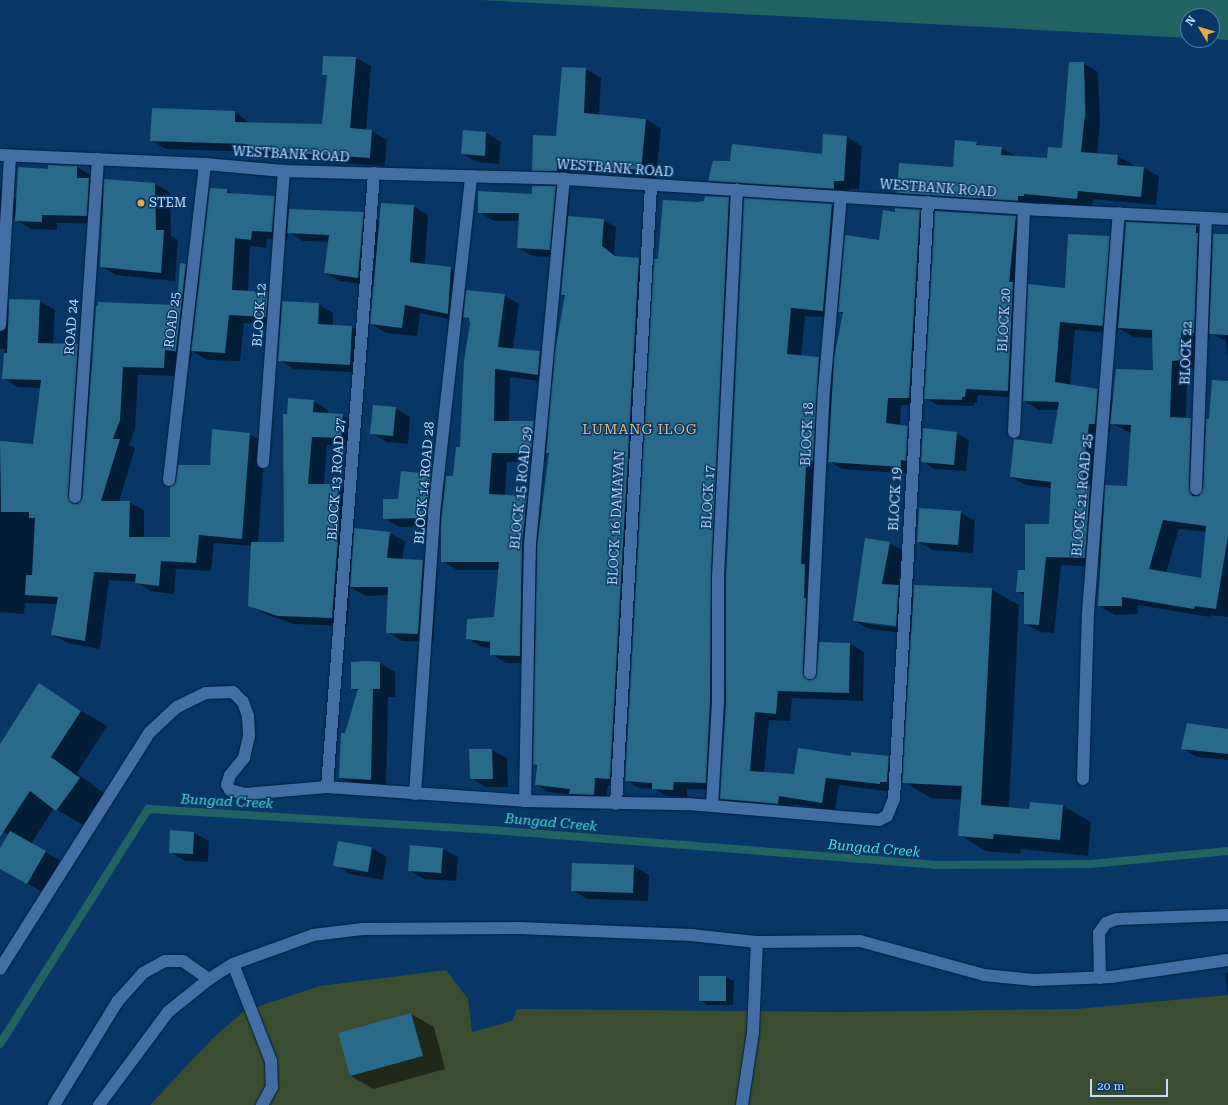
<!DOCTYPE html>
<style>
body{margin:0}
#map{position:relative;width:1228px;height:1105px;overflow:hidden;background:#083767;font-family:"Roboto Serif",serif}
div>[style]{position:absolute}
.green>*{inset:0;background:#3b4d30}
.water>*{inset:0;background:#206362}
.shadow>*{inset:0;background:#0007}
.stream>*{height:8px;margin:-4px;padding:0 4px;transform-origin:4px;border-radius:4px;background:#206362}
.building>*{inset:0;background:#296989}
.roads{filter:drop-shadow(0 0 1px #001e42) drop-shadow(0 0 1px #001e42)}
.minor>*{height:12px;margin:-6px;padding:0 6px;transform-origin:6px;border-radius:6px;background:#426ea3}
.dots>*{width:11px;height:11px;translate:-50% -50%;box-sizing:border-box;border:2px solid #083767;border-radius:50%}
span{translate:-50% -50%;white-space:nowrap;text-align:center;line-height:1.15;-webkit-text-stroke:3px #083767;paint-order:stroke}
.street-label{font-size:13px;color:#c6defc}
.poi-label{font-size:13px;color:#c6defc}
.left{translate:0 -50%;text-align:left}
.neighbourhood-label{font-size:14px;color:#eab978;letter-spacing:1px}
.water-label{font-size:14px;color:#57d7d5;font-style:italic}
.north{position:absolute;left:1180px;top:8px;width:40px;height:40px;box-sizing:border-box;background:#083767;border:1px solid #547aa3;border-radius:50%;rotate:308deg;font-size:11px;font-weight:700;line-height:16px;text-align:center;color:#c6defc}
.north::after{content:'';display:block;margin:auto;width:14px;height:18px;background:#eea83c;clip-path:polygon(50% 0,100% 100%,50% 72%,0 100%)}
.scale{position:absolute;left:1090px;top:1079px;width:78px;height:18px;box-sizing:border-box;border:2px solid #c6defc;border-top:0;padding-left:5px;font-size:12px;line-height:14px;white-space:nowrap;color:#c6defc;-webkit-text-stroke:3px #083767;paint-order:stroke}
</style>
<div id="map">
<div class="green">
<i style="clip-path:polygon(446px 970px,468px 999px,472px 1032px,512px 1021px,517px 1009px,842px 1012px,1076px 1009px,1228px 995px,1228px 1105px,150px 1105px,212px 1039px,244px 1011px,320px 986px)"></i>
</div>
<div class="water">
<i style="clip-path:polygon(481px 0,1228px 0,1228px 40px,1212px 39px,1212px 16px,1188px 16px,1188px 38px)"></i>
</div>
<div class="shadow">
<i style="clip-path:polygon(356px 58px,371px 66px,366px 131px,372px 131px,387px 140px,385px 166px,263px 158px,253px 152px,166px 149px,151px 140px,235px 112px,250px 123px,323px 125px,328px 77px,323px 74px)"></i>
<i style="clip-path:polygon(evenodd,1083px 63px,1098px 72px,1100px 123px,1097px 154px,1117px 156px,1133px 164px,1132px 167px,1144px 168px,1159px 176px,1156px 205px,1093px 199px,1092px 207px,1039px 202px,1039px 204px,913px 201px,898px 193px,954px 168px,976px 143px,983px 147px,1002px 148px,1017px 157px,1048px 159px,1063px 149px,1083px 63px,1084px 79px,1085px 79px,1086px 119px,1084px 119px,1084px 79px)"></i>
<i style="clip-path:polygon(586px 69px,601px 78px,599px 115px,646px 119px,661px 128px,656px 178px,572px 171px,572px 179px,549px 179px,533px 170px,557px 137px)"></i>
<i style="clip-path:polygon(486px 133px,501px 142px,499px 164px,477px 162px,462px 154px)"></i>
<i style="clip-path:polygon(824px 136px,847px 137px,862px 146px,859px 189px,849px 189px,849px 197px,725px 189px,710px 180px,731px 162px,823px 155px)"></i>
<i style="clip-path:polygon(77px 167px,92px 176px,92px 181px,105px 189px,155px 184px,170px 192px,171px 236px,178px 240px,175px 281px,116px 275px,101px 266px,103px 224px,57px 223px,57px 230px,31px 229px,16px 220px,17px 210px,14px 219px,0 219px,0 189px,17px 199px,18px 168px,48px 170px)"></i>
<i style="clip-path:polygon(evenodd,555px 187px,570px 196px,568px 217px,603px 220px,616px 227px,614px 254px,618px 257px,639px 259px,652px 266px,623px 786px,608px 785px,606px 802px,583px 800px,573px 795px,549px 792px,536px 785px,536px 664px,506px 663px,491px 654px,491px 648px,482px 647px,467px 638px,495px 618px,499px 570px,457px 570px,442px 561px,442px 526px,399px 527px,384px 518px,399px 500px,430px 475px,446px 484px,454px 478px,461px 448px,470px 320px,464px 316px,463px 322px,420px 313px,417px 336px,386px 333px,371px 324px,374px 286px,340px 281px,325px 273px,329px 242px,303px 241px,288px 232px,287px 240px,267px 239px,266px 248px,250px 246px,248px 291px,267px 293px,283px 301px,318px 304px,333px 313px,333px 326px,351px 327px,366px 335px,365px 373px,294px 369px,279px 360px,281px 325px,244px 323px,240px 361px,207px 360px,192px 351px,191px 359px,180px 358px,179px 376px,138px 375px,135px 429px,129px 445px,135px 448px,119px 502px,129px 502px,144px 510px,144px 538px,171px 538px,211px 466px,213px 430px,250px 434px,265px 443px,258px 543px,285px 543px,288px 415px,313px 401px,328px 410px,328px 414px,342px 415px,358px 424px,356px 446px,327px 445px,324px 485px,338px 485px,353px 494px,354px 529px,389px 533px,405px 541px,402px 560px,423px 561px,438px 570px,433px 642px,402px 641px,387px 632px,388px 595px,366px 596px,350px 587px,347px 626px,294px 624px,265px 614px,249px 605px,252px 546px,214px 543px,211px 571px,176px 569px,174px 594px,151px 591px,136px 582px,109px 580px,100px 649px,68px 643px,52px 635px,58px 604px,25px 603px,24px 614px,0 612px,0 442px,34px 446px,41px 388px,18px 387px,3px 378px,5px 349px,0 349px,0 303px,9px 308px,40px 301px,55px 310px,53px 345px,78px 345px,93px 354px,178px 306px,186px 265px,201px 273px,211px 189px,227px 190px,234px 194px,274px 197px,289px 206px,289px 210px,363px 213px,380px 222px,413px 206px,428px 215px,425px 265px,450px 268px,466px 276px,465px 297px,504px 295px,519px 304px,513px 349px,540px 352px,556px 361px,565px 297px,562px 294px,565px 258px,533px 256px,518px 248px,519px 221px,494px 221px,479px 212px,555px 187px,510px 377px,554px 383px,549px 431px,534px 422px,509px 422px,510px 377px,555px 187px,547px 452px,550px 454px,543px 507px,527px 497px,505px 496px,507px 462px,546px 461px,547px 452px)"></i>
<i style="clip-path:polygon(729px 198px,742px 206px,724px 585px,724px 709px,719px 790px,687px 789px,687px 797px,666px 796px,654px 789px,639px 788px,626px 780px,698px 203px)"></i>
<i style="clip-path:polygon(evenodd,745px 199px,832px 205px,846px 213px,841px 274px,880px 241px,884px 211px,920px 211px,933px 218px,922px 405px,901px 405px,900px 426px,907px 427px,921px 434px,914px 474px,842px 469px,827px 460px,827px 468px,823px 468px,818px 643px,850px 644px,864px 652px,863px 701px,792px 698px,790px 721px,769px 720px,764px 773px,795px 775px,852px 757px,889px 757px,904px 766px,912px 634px,870px 629px,854px 621px,889px 543px,904px 551px,898px 586px,914px 595px,991px 589px,1019px 605px,1009px 808px,1030px 810px,1031px 803px,1063px 806px,1091px 822px,1088px 856px,1021px 849px,1020px 854px,986px 851px,959px 835px,962px 800px,931px 798px,902px 781px,901px 790px,894px 789px,893px 792px,839px 785px,835px 810px,793px 804px,792px 811px,735px 807px,721px 799px,745px 199px,838px 311px,843px 314px,835px 367px,819px 358px,801px 356px,805px 316px,837px 318px,838px 311px,745px 199px,869px 622px,901px 626px,901px 628px,869px 624px,869px 622px)"></i>
<i style="clip-path:polygon(1016px 217px,1028px 224px,1020px 398px,978px 395px,977px 403px,974px 403px,974px 406px,938px 405px,925px 398px)"></i>
<i style="clip-path:polygon(evenodd,1196px 226px,1211px 235px,1211px 242px,1214px 243px,1228px 235px,1228px 357px,1226px 341px,1210px 333px,1210px 341px,1196px 340px,1197px 369px,1187px 369px,1186px 419px,1207px 428px,1228px 384px,1228px 617px,1210px 615px,1210px 617px,1138px 605px,1138px 614px,1115px 615px,1099px 606px,1100px 557px,1100px 567px,1061px 565px,1054px 633px,1040px 632px,1025px 623px,1025px 596px,1017px 591px,1050px 525px,1052px 488px,1026px 485px,1011px 477px,1053px 445px,1059px 410px,1039px 410px,1024px 401px,1065px 289px,1109px 237px,1125px 246px,1196px 226px,1118px 328px,1134px 337px,1153px 338px,1154px 371px,1114px 399px,1098px 390px,1070px 385px,1075px 330px,1118px 334px,1118px 328px,1196px 226px,1111px 423px,1131px 433px,1128px 487px,1106px 495px,1098px 490px,1104px 432px,1110px 432px,1111px 423px,1196px 226px,1179px 529px,1207px 532px,1202px 579px,1166px 573px,1179px 529px)"></i>
<i style="clip-path:polygon(395px 408px,410px 417px,408px 444px,387px 442px,371px 433px)"></i>
<i style="clip-path:polygon(956px 433px,969px 440px,966px 471px,934px 469px,922px 461px)"></i>
<i style="clip-path:polygon(960px 512px,975px 521px,973px 553px,933px 550px,918px 542px)"></i>
<i style="clip-path:polygon(352px 663px,380px 663px,395px 672px,395px 697px,388px 697px,386px 788px,356px 786px,340px 778px,346px 734px,358px 692px,352px 688px)"></i>
<i style="clip-path:polygon(39px 685px,107px 726px,77px 773px,105px 794px,83px 825px,54px 808px,31px 844px,60px 860px,43px 892px,0 869px,0 850px,8px 835px,0 830px,0 746px)"></i>
<i style="clip-path:polygon(1228px 730px,1228px 760px,1197px 757px,1182px 748px)"></i>
<i style="clip-path:polygon(492px 750px,507px 758px,508px 787px,486px 787px,471px 778px)"></i>
<i style="clip-path:polygon(171px 831px,194px 833px,209px 841px,208px 862px,185px 861px,170px 852px)"></i>
<i style="clip-path:polygon(339px 842px,372px 848px,387px 857px,383px 880px,350px 874px,335px 865px)"></i>
<i style="clip-path:polygon(411px 846px,443px 849px,458px 857px,456px 881px,424px 879px,409px 870px)"></i>
<i style="clip-path:polygon(573px 864px,634px 866px,649px 875px,648px 901px,587px 899px,572px 890px)"></i>
<i style="clip-path:polygon(1225px 973px,1228px 973px,1228px 995px)"></i>
<i style="clip-path:polygon(700px 977px,726px 977px,734px 981px,733px 1005px,708px 1005px,700px 1001px)"></i>
<i style="clip-path:polygon(411px 1014px,434px 1027px,445px 1069px,373px 1089px,351px 1076px)"></i>
</div>
<div class="stream">
<i style="left:0;top:1044px;width:278px;rotate:-57.8deg"></i>
<i style="left:148px;top:809px;width:346px;rotate:3.5deg"></i>
<i style="left:493px;top:830px;width:441px;rotate:4.5deg"></i>
<i style="left:933px;top:865px;width:157px;rotate:-0.4deg"></i>
<i style="left:1090px;top:864px;width:139px;rotate:-5.4deg"></i>
</div>
<div class="building">
<i style="clip-path:polygon(323px 56px,356px 57px,350px 128px,372px 130px,370px 158px,247px 150px,247px 144px,150px 141px,152px 108px,235px 111px,235px 122px,322px 124px,327px 75px,322px 75px)"></i>
<i style="clip-path:polygon(1069px 62px,1084px 62px,1085px 114px,1081px 152px,1118px 155px,1117px 165px,1144px 167px,1141px 197px,1078px 191px,1077px 199px,1024px 194px,1024px 196px,1018px 196px,1018px 201px,897px 193px,899px 163px,953px 167px,955px 140px,977px 142px,976px 145px,1002px 147px,1001px 155px,1047px 158px,1048px 147px,1062px 148px)"></i>
<i style="clip-path:polygon(562px 67px,586px 68px,584px 113px,646px 119px,641px 170px,557px 163px,557px 171px,532px 171px,533px 135px,556px 136px)"></i>
<i style="clip-path:polygon(463px 130px,486px 132px,485px 156px,461px 154px)"></i>
<i style="clip-path:polygon(823px 134px,847px 136px,844px 181px,834px 181px,834px 189px,708px 181px,713px 161px,730px 161px,732px 144px,822px 154px)"></i>
<i style="clip-path:polygon(48px 165px,77px 166px,77px 178px,89px 178px,87px 216px,42px 215px,42px 222px,15px 221px,18px 167px,48px 169px)"></i>
<i style="clip-path:polygon(104px 179px,155px 183px,156px 230px,164px 230px,161px 273px,100px 267px)"></i>
<i style="clip-path:polygon(532px 186px,556px 186px,550px 250px,517px 248px,519px 213px,478px 213px,478px 191px,532px 194px)"></i>
<i style="clip-path:polygon(210px 188px,227px 189px,227px 193px,275px 196px,272px 232px,252px 231px,251px 240px,235px 238px,232px 290px,268px 292px,266px 317px,229px 315px,225px 353px,191px 351px)"></i>
<i style="clip-path:polygon(705px 196px,729px 197px,711px 577px,710px 701px,706px 783px,674px 782px,673px 790px,652px 789px,652px 783px,625px 781px,654px 259px,658px 259px,663px 200px,698px 202px,704px 201px)"></i>
<i style="clip-path:polygon(744px 198px,832px 204px,823px 311px,791px 308px,787px 354px,819px 357px,813px 461px,810px 461px,809px 467px,806px 467px,801px 564px,805px 564px,804px 598px,806px 598px,803px 673px,809px 680px,816px 677px,819px 642px,850px 643px,849px 693px,778px 691px,776px 714px,755px 712px,750px 771px,794px 774px,798px 748px,851px 756px,851px 752px,889px 756px,887px 782px,880px 782px,880px 784px,826px 778px,822px 803px,779px 796px,778px 804px,720px 799px,726px 701px,726px 577px)"></i>
<i style="clip-path:polygon(381px 203px,414px 205px,410px 262px,451px 267px,448px 314px,405px 305px,402px 328px,370px 324px)"></i>
<i style="clip-path:polygon(895px 208px,920px 210px,909px 398px,888px 398px,886px 423px,908px 426px,906px 461px,901px 460px,901px 467px,828px 462px,834px 358px,843px 312px,838px 312px,845px 235px,879px 240px,883px 210px,895px 212px)"></i>
<i style="clip-path:polygon(289px 209px,364px 212px,358px 278px,324px 273px,329px 235px,287px 233px)"></i>
<i style="clip-path:polygon(935px 211px,1016px 216px,1009px 282px,1013px 282px,1008px 391px,966px 389px,965px 397px,962px 397px,962px 400px,924px 399px)"></i>
<i style="clip-path:polygon(568px 216px,604px 219px,602px 246px,615px 256px,639px 258px,610px 779px,595px 778px,594px 795px,569px 794px,570px 789px,535px 785px,537px 765px,533px 764px,537px 544px,549px 453px,546px 453px,555px 351px,565px 295px,561px 295px)"></i>
<i style="clip-path:polygon(evenodd,1126px 222px,1196px 225px,1196px 233px,1198px 233px,1194px 333px,1181px 332px,1182px 360px,1172px 361px,1170px 417px,1191px 418px,1189px 489px,1192px 496px,1199px 496px,1203px 489px,1206px 419px,1209px 419px,1212px 380px,1228px 381px,1228px 536px,1216px 609px,1195px 606px,1194px 609px,1122px 597px,1122px 606px,1098px 606px,1105px 485px,1127px 486px,1131px 425px,1110px 424px,1116px 369px,1153px 370px,1152px 330px,1118px 328px,1126px 222px,1163px 520px,1206px 526px,1201px 578px,1149px 569px,1163px 520px)"></i>
<i style="clip-path:polygon(1068px 234px,1110px 236px,1103px 326px,1060px 322px,1055px 382px,1098px 389px,1095px 424px,1089px 424px,1084px 463px,1083px 484px,1090px 485px,1085px 558px,1046px 557px,1039px 625px,1024px 624px,1024px 592px,1016px 592px,1018px 570px,1025px 570px,1025px 524px,1049px 524px,1051px 482px,1010px 477px,1014px 439px,1052px 444px,1059px 402px,1023px 401px,1028px 284px,1065px 288px)"></i>
<i style="clip-path:polygon(1213px 234px,1228px 234px,1228px 335px,1209px 334px)"></i>
<i style="clip-path:polygon(180px 263px,186px 264px,176px 351px,165px 350px,164px 368px,123px 367px,120px 420px,113px 439px,120px 439px,101px 501px,130px 501px,129px 537px,170px 537px,170px 487px,176px 481px,178px 465px,210px 465px,212px 429px,250px 433px,242px 539px,199px 535px,196px 563px,161px 561px,159px 586px,135px 583px,136px 574px,94px 572px,85px 641px,51px 635px,58px 597px,25px 595px,26px 575px,32px 575px,35px 518px,29px 518px,29px 512px,1px 512px,0 441px,33px 444px,41px 380px,2px 379px,4px 353px,7px 353px,9px 299px,40px 300px,38px 343px,78px 344px,68px 496px,71px 503px,78px 504px,82px 498px,96px 306px,98px 306px,98px 302px,177px 305px)"></i>
<i style="clip-path:polygon(466px 290px,505px 294px,498px 347px,540px 351px,538px 375px,495px 369px,494px 421px,534px 421px,531px 453px,492px 453px,489px 494px,527px 496px,522px 544px,520px 656px,490px 655px,490px 642px,466px 639px,467px 619px,494px 617px,499px 562px,441px 562px,441px 521px,446px 476px,453px 476px,456px 447px,460px 447px,464px 361px,470px 324px,469px 318px,463px 317px)"></i>
<i style="clip-path:polygon(282px 301px,319px 303px,318px 324px,352px 326px,350px 365px,278px 361px)"></i>
<i style="clip-path:polygon(288px 398px,314px 400px,313px 412px,343px 414px,341px 438px,312px 437px,308px 484px,338px 484px,339px 526px,332px 618px,278px 616px,248px 606px,251px 542px,284px 542px,283px 414px,287px 414px)"></i>
<i style="clip-path:polygon(373px 405px,396px 407px,393px 436px,370px 434px)"></i>
<i style="clip-path:polygon(923px 428px,957px 432px,954px 465px,921px 462px)"></i>
<i style="clip-path:polygon(401px 471px,431px 474px,426px 518px,383px 519px,383px 499px,398px 499px)"></i>
<i style="clip-path:polygon(919px 508px,961px 511px,958px 545px,917px 542px)"></i>
<i style="clip-path:polygon(354px 528px,390px 532px,387px 558px,423px 560px,418px 634px,386px 633px,388px 587px,350px 587px)"></i>
<i style="clip-path:polygon(865px 538px,890px 542px,882px 584px,899px 585px,896px 626px,853px 621px)"></i>
<i style="clip-path:polygon(914px 585px,992px 588px,981px 805px,1029px 809px,1030px 802px,1063px 805px,1060px 840px,994px 834px,993px 839px,958px 836px,962px 786px,902px 783px)"></i>
<i style="clip-path:polygon(366px 661px,380px 662px,380px 689px,373px 689px,371px 780px,339px 778px,341px 733px,345px 733px,358px 689px,351px 689px,351px 662px)"></i>
<i style="clip-path:polygon(39px 683px,81px 711px,51px 757px,80px 778px,56px 811px,30px 791px,0 837px,0 744px)"></i>
<i style="clip-path:polygon(1187px 723px,1228px 729px,1228px 754px,1181px 749px)"></i>
<i style="clip-path:polygon(469px 749px,492px 749px,493px 779px,470px 779px)"></i>
<i style="clip-path:polygon(170px 830px,194px 832px,193px 854px,169px 853px)"></i>
<i style="clip-path:polygon(10px 831px,46px 851px,27px 884px,0 869px,0 848px)"></i>
<i style="clip-path:polygon(338px 841px,372px 847px,368px 872px,333px 866px)"></i>
<i style="clip-path:polygon(410px 845px,443px 848px,441px 873px,408px 871px)"></i>
<i style="clip-path:polygon(572px 863px,634px 865px,633px 893px,571px 891px)"></i>
<i style="clip-path:polygon(699px 976px,726px 976px,726px 1001px,699px 1001px)"></i>
<i style="clip-path:polygon(411px 1013px,423px 1056px,350px 1076px,338px 1033px)"></i>
</div>
<div class="roads">
<div class="minor">
<i style="left:0;top:155px;width:205px;rotate:2.5deg"></i>
<i style="left:205px;top:164px;width:79px;rotate:5.1deg"></i>
<i style="left:284px;top:171px;width:280px;rotate:1.6deg"></i>
<i style="left:564px;top:179px;width:461px;rotate:3.7deg"></i>
<i style="left:1024px;top:209px;width:204px;rotate:2.8deg"></i>
<i style="left:0;top:325px;width:169px;rotate:-86.6deg"></i>
<i style="left:1014px;top:432px;width:223px;rotate:-87.4deg"></i>
<i style="left:263px;top:462px;width:292px;rotate:-85.9deg"></i>
<i style="left:169px;top:480px;width:318px;rotate:-83.5deg"></i>
<i style="left:1196px;top:489px;width:271px;rotate:-87.9deg"></i>
<i style="left:75px;top:497px;width:339px;rotate:-86.1deg"></i>
<i style="left:810px;top:673px;width:283px;rotate:-87.2deg"></i>
<i style="left:824px;top:390px;width:194px;rotate:-85deg"></i>
<i style="left:1083px;top:779px;width:166px;rotate:-88.3deg"></i>
<i style="left:1088px;top:613px;width:401px;rotate:-85.6deg"></i>
<i style="left:327px;top:787px;width:616px;rotate:-85.62deg"></i>
<i style="left:415px;top:794px;width:282px;rotate:-86.1deg"></i>
<i style="left:434px;top:513px;width:339px;rotate:-83.7deg"></i>
<i style="left:525px;top:801px;width:257px;rotate:-88.9deg"></i>
<i style="left:530px;top:544px;width:367px;rotate:-84.7deg"></i>
<i style="left:616px;top:804px;width:619px;rotate:-86.76deg"></i>
<i style="left:712px;top:806px;width:105px;rotate:-86.7deg"></i>
<i style="left:718px;top:701px;width:124px;rotate:-90deg"></i>
<i style="left:718px;top:577px;width:388px;rotate:-87.2deg"></i>
<i style="left:233px;top:964px;width:104px;rotate:68.6deg"></i>
<i style="left:271px;top:1061px;width:26px;rotate:88deg"></i>
<i style="left:272px;top:1087px;width:21px;rotate:119deg"></i>
<i style="left:0;top:969px;width:280px;rotate:-57.7deg"></i>
<i style="left:150px;top:732px;width:37px;rotate:-43deg"></i>
<i style="left:177px;top:707px;width:32px;rotate:-26deg"></i>
<i style="left:206px;top:693px;width:27px;rotate:-2deg"></i>
<i style="left:233px;top:692px;width:14px;rotate:45deg"></i>
<i style="left:243px;top:702px;width:15px;rotate:70deg"></i>
<i style="left:248px;top:716px;width:20px;rotate:87deg"></i>
<i style="left:249px;top:736px;width:23px;rotate:103deg"></i>
<i style="left:244px;top:758px;width:22px;rotate:129deg"></i>
<i style="left:230px;top:775px;width:10px;rotate:107deg"></i>
<i style="left:227px;top:785px;width:6px;rotate:59deg"></i>
<i style="left:230px;top:790px;width:16px;rotate:15deg"></i>
<i style="left:245px;top:794px;width:82px;rotate:-4.9deg"></i>
<i style="left:327px;top:787px;width:198px;rotate:4deg"></i>
<i style="left:525px;top:801px;width:163px;rotate:1.1deg"></i>
<i style="left:688px;top:804px;width:192px;rotate:4.8deg"></i>
<i style="left:879px;top:820px;width:9px;rotate:-27deg"></i>
<i style="left:887px;top:816px;width:18px;rotate:-68deg"></i>
<i style="left:894px;top:799px;width:598px;rotate:-86.74deg"></i>
<i style="left:1100px;top:978px;width:45px;rotate:-91.3deg"></i>
<i style="left:1099px;top:933px;width:12px;rotate:-55deg"></i>
<i style="left:1106px;top:923px;width:12px;rotate:-20deg"></i>
<i style="left:1117px;top:919px;width:111px;rotate:-2.1deg"></i>
<i style="left:54px;top:1105px;width:121px;rotate:-58.5deg"></i>
<i style="left:117px;top:1002px;width:39px;rotate:-48deg"></i>
<i style="left:143px;top:973px;width:25px;rotate:-29deg"></i>
<i style="left:165px;top:961px;width:18px"></i>
<i style="left:183px;top:961px;width:32px;rotate:35deg"></i>
<i style="left:99px;top:1105px;width:116px;rotate:-53.4deg"></i>
<i style="left:168px;top:1012px;width:53px;rotate:-38.8deg"></i>
<i style="left:209px;top:979px;width:28px;rotate:-32deg"></i>
<i style="left:233px;top:964px;width:85px;rotate:-19.9deg"></i>
<i style="left:313px;top:935px;width:50px;rotate:-6.8deg"></i>
<i style="left:363px;top:929px;width:156px;rotate:-0.4deg"></i>
<i style="left:519px;top:928px;width:172px;rotate:2.3deg"></i>
<i style="left:691px;top:935px;width:66px;rotate:6.1deg"></i>
<i style="left:757px;top:942px;width:103px;rotate:-0.6deg"></i>
<i style="left:860px;top:941px;width:129px;rotate:15.3deg"></i>
<i style="left:984px;top:975px;width:50px;rotate:5.7deg"></i>
<i style="left:1034px;top:980px;width:77px;rotate:-2.2deg"></i>
<i style="left:1111px;top:977px;width:118px;rotate:-8.3deg"></i>
<i style="left:742px;top:1105px;width:74px;rotate:-81.4deg"></i>
<i style="left:753px;top:1032px;width:90px;rotate:-87.5deg"></i>
</div>
</div>
<div class="dots">
<i style="left:141px;top:203px;background:#eea83c"></i>
</div>
<div class="street-label">
<span style="left:291px;top:155px;rotate:3deg">WESTBANK ROAD</span>
<span style="left:615px;top:169px;rotate:4deg">WESTBANK ROAD</span>
<span style="left:938px;top:189px;rotate:4deg">WESTBANK ROAD</span>
<span style="left:260px;top:315px;rotate:-86deg">BLOCK 12</span>
<span style="left:173px;top:320px;rotate:-83deg">ROAD 25</span>
<span style="left:1005px;top:320px;rotate:-87deg">BLOCK 20</span>
<span style="left:72px;top:327px;rotate:-86deg">ROAD 24</span>
<span style="left:1187px;top:353px;rotate:-88deg">BLOCK 22</span>
<span style="left:808px;top:434px;rotate:-87deg">BLOCK 18</span>
<span style="left:337px;top:479px;rotate:-86deg">BLOCK 13 ROAD 27</span>
<span style="left:425px;top:483px;rotate:-85deg">BLOCK 14 ROAD 28</span>
<span style="left:522px;top:488px;rotate:-84deg">BLOCK 15 ROAD 29</span>
<span style="left:1083px;top:495px;rotate:-85deg">BLOCK 21 ROAD 25</span>
<span style="left:709px;top:497px;rotate:-87deg">BLOCK 17</span>
<span style="left:896px;top:499px;rotate:-87deg">BLOCK 19</span>
<span style="left:617px;top:518px;rotate:-87deg">BLOCK 16 DAMAYAN</span>
</div>
<div class="poi-label">
<span class="left" style="left:149px;top:203px">STEM</span>
</div>
<div class="neighbourhood-label">
<span style="left:640px;top:429px">LUMANG ILOG</span>
</div>
<div class="water-label">
<span style="left:227px;top:801px;rotate:3deg">Bungad Creek</span>
<span style="left:551px;top:822px;rotate:5deg">Bungad Creek</span>
<span style="left:874px;top:848px;rotate:5deg">Bungad Creek</span>
</div>
<div class="north">N</div>
<div class="scale">20 m</div>
</div>
